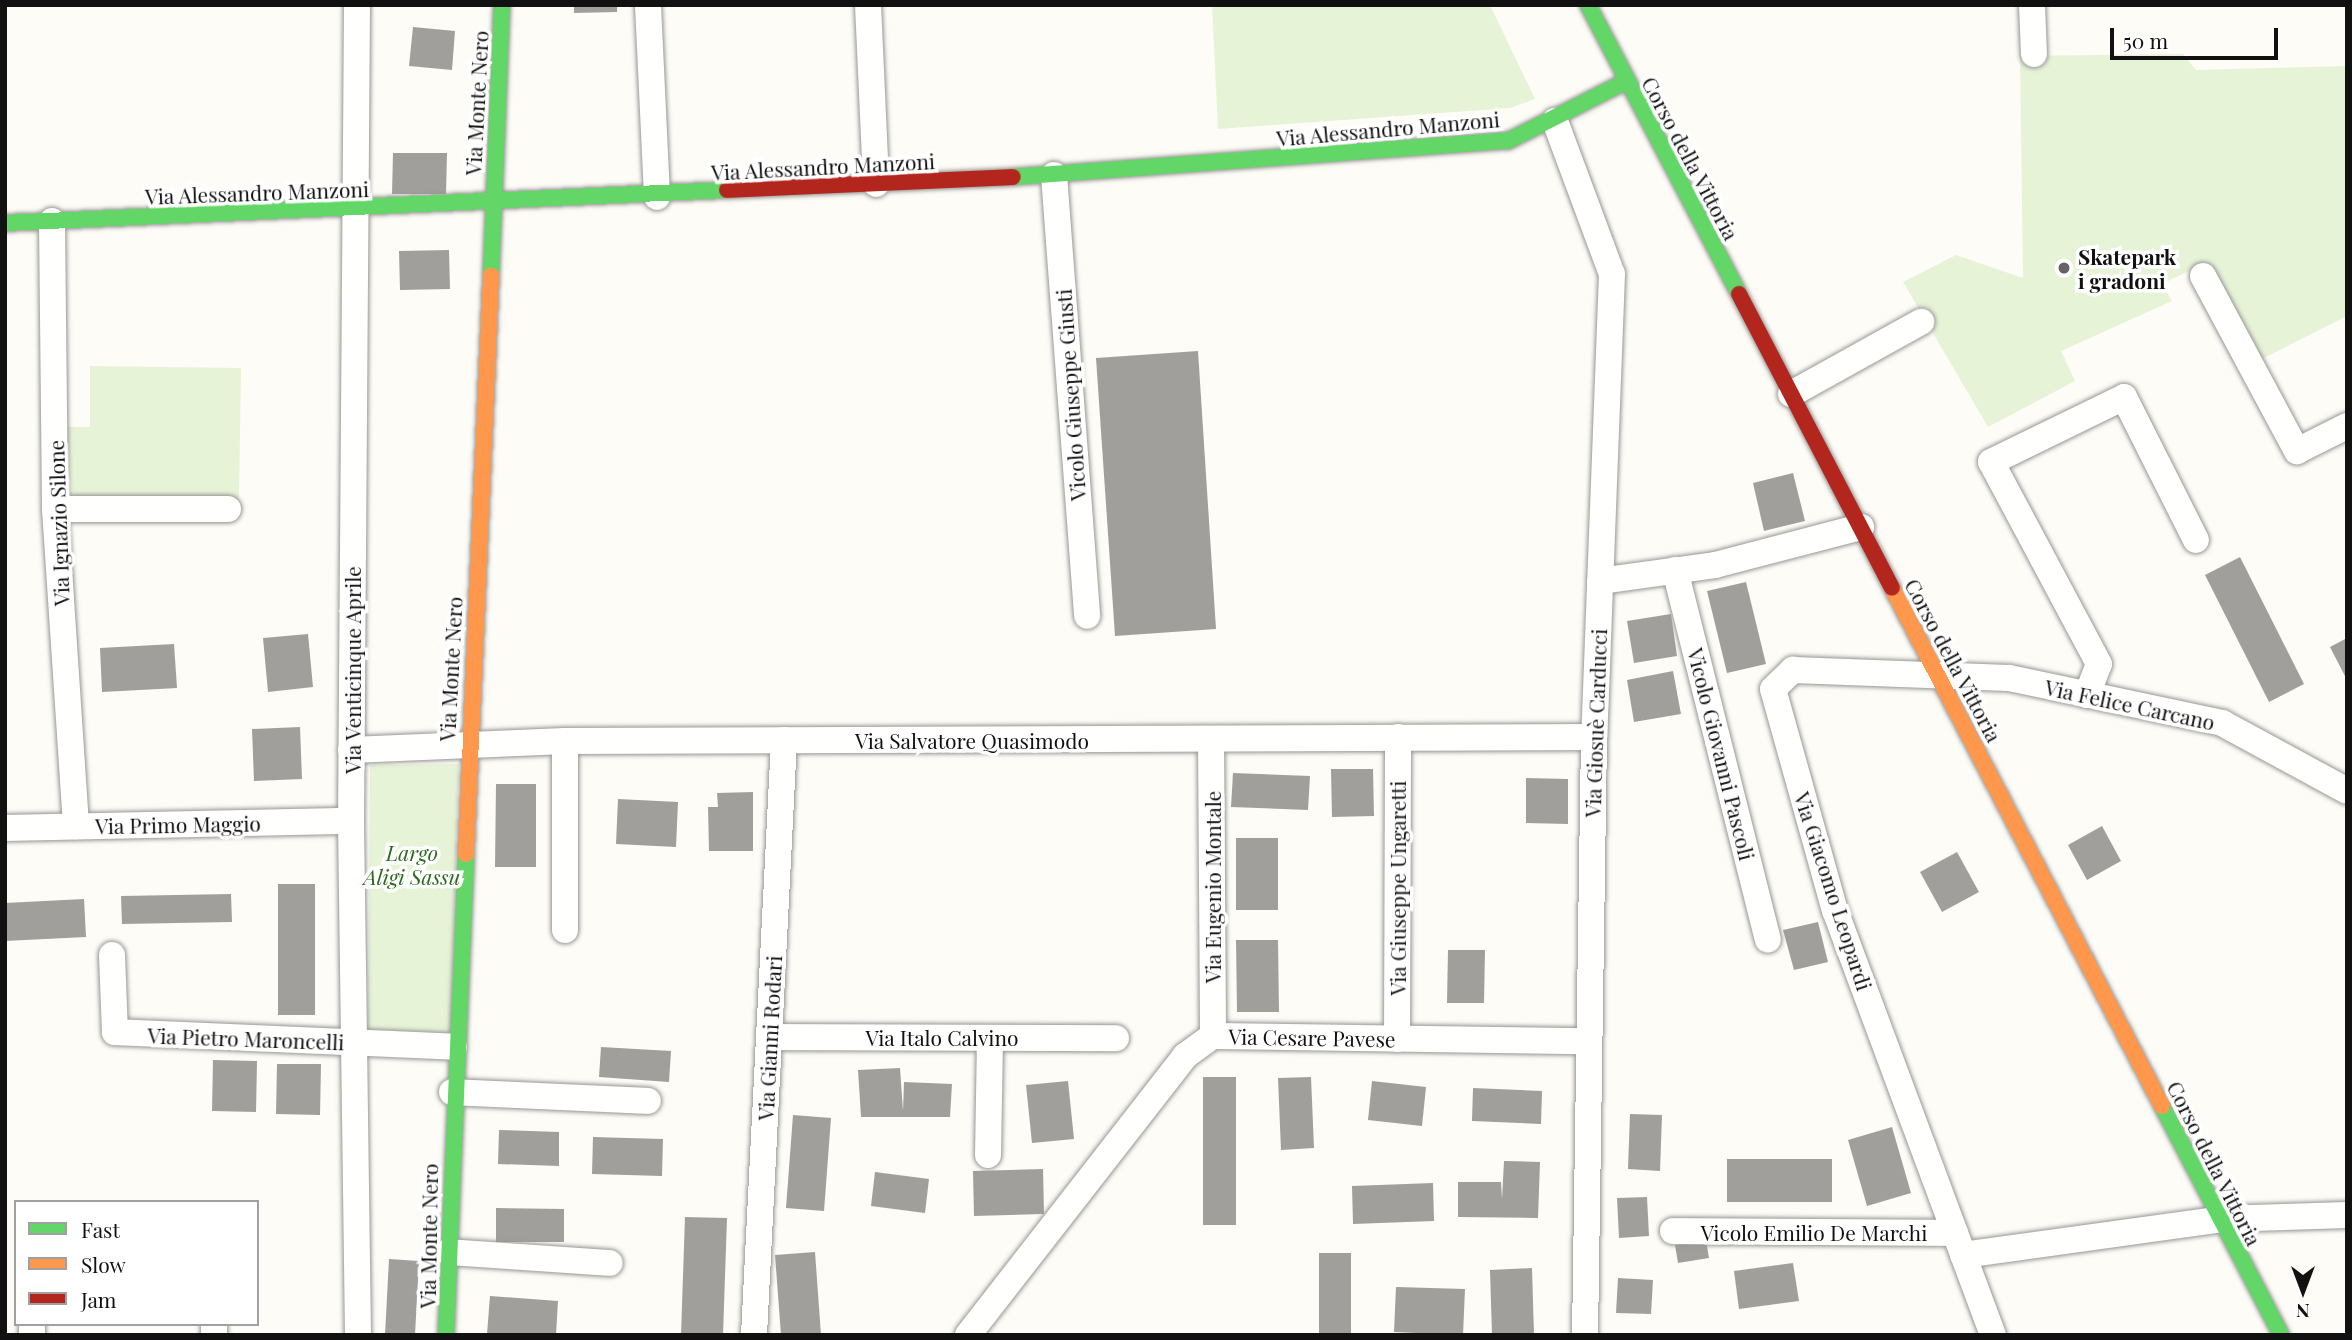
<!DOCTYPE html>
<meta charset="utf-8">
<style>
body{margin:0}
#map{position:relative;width:2352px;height:1340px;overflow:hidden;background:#fdfcf7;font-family:"Playfair Display",serif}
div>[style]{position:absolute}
.green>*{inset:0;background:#e7f3d7}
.building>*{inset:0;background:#a19f9c}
.roads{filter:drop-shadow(0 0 2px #979795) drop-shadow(0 0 2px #979795)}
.street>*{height:26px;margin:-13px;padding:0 13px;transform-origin:13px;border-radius:13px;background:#fffffe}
.fast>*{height:16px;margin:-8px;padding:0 8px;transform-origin:8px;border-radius:8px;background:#63d668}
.slow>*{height:16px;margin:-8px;padding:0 8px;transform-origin:8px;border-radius:8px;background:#ff974d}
.jam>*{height:16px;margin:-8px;padding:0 8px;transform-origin:8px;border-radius:8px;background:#b3261e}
.dots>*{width:19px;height:19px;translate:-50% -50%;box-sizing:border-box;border:4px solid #fff;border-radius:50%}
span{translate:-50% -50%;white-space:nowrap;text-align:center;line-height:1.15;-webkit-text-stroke:7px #fff;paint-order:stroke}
.street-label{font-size:21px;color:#111}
.poi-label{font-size:21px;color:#111;font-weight:700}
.left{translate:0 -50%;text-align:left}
.park-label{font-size:21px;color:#2f6b1f;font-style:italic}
.frame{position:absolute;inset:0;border:7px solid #111;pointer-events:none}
.legend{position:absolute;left:14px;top:1200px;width:245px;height:126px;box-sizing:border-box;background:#fff;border:2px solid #a0a0a0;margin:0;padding:9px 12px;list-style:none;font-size:21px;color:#111}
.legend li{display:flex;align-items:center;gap:14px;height:35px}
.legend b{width:35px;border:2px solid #a0a0a0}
.north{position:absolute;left:2268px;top:1256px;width:70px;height:70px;-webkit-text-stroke:5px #fff;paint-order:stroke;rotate:180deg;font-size:19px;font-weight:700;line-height:28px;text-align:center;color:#111}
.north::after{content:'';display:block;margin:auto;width:24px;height:32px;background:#111;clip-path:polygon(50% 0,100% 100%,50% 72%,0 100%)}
.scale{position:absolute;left:2110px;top:28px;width:168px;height:32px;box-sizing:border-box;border:4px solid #111;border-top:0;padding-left:9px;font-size:21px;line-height:24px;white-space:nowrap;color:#111;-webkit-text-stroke:5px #fff;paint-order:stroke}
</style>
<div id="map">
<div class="green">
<i style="clip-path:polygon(1212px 5px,1490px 5px,1535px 99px,1510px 108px,1218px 129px)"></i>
<i style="clip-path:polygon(2183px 54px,2196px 70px,2347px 66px,2347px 316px,2260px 360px,2207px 262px,2162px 284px,2172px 301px,2061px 351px,2075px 381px,1988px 427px,1903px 282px,1956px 255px,2023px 278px,2020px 56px)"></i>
<i style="clip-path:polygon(90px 366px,241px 368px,239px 500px,63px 498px,64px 427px,90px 427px)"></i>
<i style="clip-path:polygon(459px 764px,450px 1033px,368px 1029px,370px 765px)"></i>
</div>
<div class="building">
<i style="clip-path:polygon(574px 5px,617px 5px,617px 12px,574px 13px)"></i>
<i style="clip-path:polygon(413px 27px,455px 31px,452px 70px,409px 66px)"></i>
<i style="clip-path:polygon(393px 153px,447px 153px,446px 194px,392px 194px)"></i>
<i style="clip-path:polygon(449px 250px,450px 289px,400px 290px,399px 251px)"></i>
<i style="clip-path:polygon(1198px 351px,1216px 629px,1115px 636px,1096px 358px)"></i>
<i style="clip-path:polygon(1793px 473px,1805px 521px,1764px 531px,1753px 483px)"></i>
<i style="clip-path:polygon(2240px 557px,2304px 684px,2269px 702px,2205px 575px)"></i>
<i style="clip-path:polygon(1746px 582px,1766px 664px,1727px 673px,1707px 591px)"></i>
<i style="clip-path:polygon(1671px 614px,1677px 656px,1634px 663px,1627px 621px)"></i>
<i style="clip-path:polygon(308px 634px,313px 687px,268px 692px,263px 638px)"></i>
<i style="clip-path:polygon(2347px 638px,2347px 680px,2330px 647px)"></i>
<i style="clip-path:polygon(174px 644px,177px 688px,102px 692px,100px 648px)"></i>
<i style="clip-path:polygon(1673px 671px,1681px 714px,1634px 722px,1627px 680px)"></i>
<i style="clip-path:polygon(300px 727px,302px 779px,254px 781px,252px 729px)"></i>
<i style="clip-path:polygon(1331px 769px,1373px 769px,1374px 816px,1332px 817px)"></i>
<i style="clip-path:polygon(1233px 773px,1310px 776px,1308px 810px,1231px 807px)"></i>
<i style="clip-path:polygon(1526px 778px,1568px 779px,1568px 824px,1526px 823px)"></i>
<i style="clip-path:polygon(496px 784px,536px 784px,536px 867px,495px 867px)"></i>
<i style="clip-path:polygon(753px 792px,753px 851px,709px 851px,708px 807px,718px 807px,717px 793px)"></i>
<i style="clip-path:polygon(618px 799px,678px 802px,676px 847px,616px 844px)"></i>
<i style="clip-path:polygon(2102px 826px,2121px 861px,2087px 880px,2068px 845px)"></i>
<i style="clip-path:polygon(1236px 838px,1278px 838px,1278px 910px,1236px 910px)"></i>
<i style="clip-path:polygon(1957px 852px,1979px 892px,1942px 912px,1920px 872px)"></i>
<i style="clip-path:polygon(278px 884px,315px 884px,315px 1015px,278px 1015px)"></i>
<i style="clip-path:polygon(231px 894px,232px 922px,122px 924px,121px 896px)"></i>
<i style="clip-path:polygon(84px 899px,86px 937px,5px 941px,5px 903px)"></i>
<i style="clip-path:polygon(1818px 922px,1828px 962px,1794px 970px,1783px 930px)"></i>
<i style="clip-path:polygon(1236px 940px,1278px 940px,1279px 1012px,1237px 1012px)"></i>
<i style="clip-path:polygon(1448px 950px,1485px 950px,1484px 1003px,1447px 1003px)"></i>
<i style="clip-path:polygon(601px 1047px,671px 1051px,669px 1082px,599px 1077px)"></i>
<i style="clip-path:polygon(213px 1060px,257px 1061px,256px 1112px,212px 1111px)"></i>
<i style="clip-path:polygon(277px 1064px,321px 1064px,320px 1115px,276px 1114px)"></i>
<i style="clip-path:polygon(900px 1068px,903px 1111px,904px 1082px,952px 1084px,950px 1117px,861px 1117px,858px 1070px)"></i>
<i style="clip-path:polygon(1203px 1077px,1236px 1077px,1236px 1225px,1203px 1225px)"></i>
<i style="clip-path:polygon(1311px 1077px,1314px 1148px,1281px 1150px,1278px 1078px)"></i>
<i style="clip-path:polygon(1068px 1081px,1074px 1139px,1032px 1143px,1026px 1085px)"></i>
<i style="clip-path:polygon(1372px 1081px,1426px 1087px,1422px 1126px,1368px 1120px)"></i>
<i style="clip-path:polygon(1473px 1088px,1542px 1091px,1541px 1124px,1472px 1121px)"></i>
<i style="clip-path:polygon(1630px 1114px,1662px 1115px,1660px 1171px,1628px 1169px)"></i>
<i style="clip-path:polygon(793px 1115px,831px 1118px,824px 1211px,786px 1208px)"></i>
<i style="clip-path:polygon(1892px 1127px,1911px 1193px,1867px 1206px,1848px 1140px)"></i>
<i style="clip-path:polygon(499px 1130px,559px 1132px,559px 1166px,498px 1164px)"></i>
<i style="clip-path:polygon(593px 1137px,663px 1139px,662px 1176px,592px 1174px)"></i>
<i style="clip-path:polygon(1727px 1159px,1832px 1159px,1832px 1202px,1727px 1202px)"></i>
<i style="clip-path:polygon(1504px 1161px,1540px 1162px,1538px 1218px,1458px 1217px,1458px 1182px,1501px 1182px,1502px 1199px)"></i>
<i style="clip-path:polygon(1043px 1169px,1044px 1214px,974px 1216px,973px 1171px)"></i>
<i style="clip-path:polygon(875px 1172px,929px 1179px,925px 1213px,871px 1206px)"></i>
<i style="clip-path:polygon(1433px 1183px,1434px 1221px,1353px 1224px,1352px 1186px)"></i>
<i style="clip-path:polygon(1647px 1197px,1649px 1236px,1619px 1238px,1617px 1198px)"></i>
<i style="clip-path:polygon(496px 1208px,564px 1209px,564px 1242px,496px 1242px)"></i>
<i style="clip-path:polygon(685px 1217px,727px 1218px,723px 1335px,681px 1335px)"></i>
<i style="clip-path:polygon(1706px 1240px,1709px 1258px,1678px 1263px,1675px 1245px)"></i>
<i style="clip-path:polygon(815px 1252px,821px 1335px,781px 1335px,775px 1255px)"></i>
<i style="clip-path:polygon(1319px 1253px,1351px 1253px,1351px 1335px,1319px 1335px)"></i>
<i style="clip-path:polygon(389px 1259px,419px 1261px,415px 1335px,385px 1335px)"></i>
<i style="clip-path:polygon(1793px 1263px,1799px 1301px,1739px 1309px,1734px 1271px)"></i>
<i style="clip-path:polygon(1532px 1268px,1534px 1335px,1492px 1335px,1490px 1270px)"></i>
<i style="clip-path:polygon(1618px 1278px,1653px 1280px,1651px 1314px,1616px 1313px)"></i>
<i style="clip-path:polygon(1396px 1287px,1465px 1289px,1463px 1335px,1394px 1332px)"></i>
<i style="clip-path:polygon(490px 1296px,558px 1301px,556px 1335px,487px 1334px)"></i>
</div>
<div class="roads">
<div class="street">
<i style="left:357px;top:5px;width:816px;rotate:90.42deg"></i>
<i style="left:351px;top:821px;width:514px;rotate:89.22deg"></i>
<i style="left:648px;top:5px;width:192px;rotate:87.3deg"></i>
<i style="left:868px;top:5px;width:179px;rotate:87.4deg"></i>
<i style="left:2032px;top:5px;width:49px;rotate:87.7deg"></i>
<i style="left:1555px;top:121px;width:163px;rotate:69.6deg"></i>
<i style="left:1612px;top:274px;width:463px;rotate:92.2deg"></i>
<i style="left:1594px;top:737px;width:598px;rotate:90.86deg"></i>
<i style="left:1054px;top:175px;width:442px;rotate:85.7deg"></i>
<i style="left:52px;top:221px;width:288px;rotate:89.4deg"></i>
<i style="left:55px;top:509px;width:318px;rotate:86.2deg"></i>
<i style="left:2203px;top:276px;width:199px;rotate:61.8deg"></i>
<i style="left:2297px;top:451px;width:56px;rotate:-26.6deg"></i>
<i style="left:1791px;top:394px;width:149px;rotate:-29deg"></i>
<i style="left:55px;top:509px;width:173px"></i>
<i style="left:1675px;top:570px;width:381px;rotate:75.9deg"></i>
<i style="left:1600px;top:581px;width:116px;rotate:-7.9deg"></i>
<i style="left:1715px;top:565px;width:151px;rotate:-14.6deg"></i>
<i style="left:2087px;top:695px;width:33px;rotate:-69deg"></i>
<i style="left:2099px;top:664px;width:229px;rotate:-118.1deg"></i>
<i style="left:1991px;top:462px;width:148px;rotate:-26deg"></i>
<i style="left:2124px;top:397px;width:160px;rotate:63.3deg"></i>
<i style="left:1211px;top:739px;width:297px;rotate:89.6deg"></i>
<i style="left:351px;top:750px;width:214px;rotate:-2.4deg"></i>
<i style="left:565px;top:741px;width:1029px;rotate:-0.22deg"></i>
<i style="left:5px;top:828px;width:346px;rotate:-1.2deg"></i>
<i style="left:565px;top:930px;width:189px;rotate:-90deg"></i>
<i style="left:112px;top:955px;width:77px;rotate:87.8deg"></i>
<i style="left:115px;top:1032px;width:339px;rotate:2.5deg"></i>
<i style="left:769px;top:1037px;width:347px;rotate:0.2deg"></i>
<i style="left:1397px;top:1039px;width:302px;rotate:-89.8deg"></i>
<i style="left:452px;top:1092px;width:196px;rotate:2.6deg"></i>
<i style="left:988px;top:1155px;width:117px;rotate:-89deg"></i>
<i style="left:1673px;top:1231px;width:282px;rotate:0.4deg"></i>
<i style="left:448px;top:1252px;width:162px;rotate:3.9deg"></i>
<i style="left:1963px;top:1255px;width:260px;rotate:-7.9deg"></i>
<i style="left:2221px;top:1219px;width:126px;rotate:-1.8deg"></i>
<i style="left:32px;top:1324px;width:11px;rotate:90deg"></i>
<i style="left:214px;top:1324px;width:11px;rotate:90deg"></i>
<i style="left:754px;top:1335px;width:596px;rotate:-87.11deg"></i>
<i style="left:968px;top:1335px;width:353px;rotate:-52.1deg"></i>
<i style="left:1185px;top:1056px;width:34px;rotate:-36deg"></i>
<i style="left:1213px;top:1036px;width:376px;rotate:0.8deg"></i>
<i style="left:1993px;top:1335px;width:452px;rotate:-110.4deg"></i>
<i style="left:1835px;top:911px;width:230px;rotate:-105.6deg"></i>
<i style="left:1773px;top:689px;width:28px;rotate:-44deg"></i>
<i style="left:1793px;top:670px;width:216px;rotate:2.1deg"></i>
<i style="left:2009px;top:678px;width:218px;rotate:11.9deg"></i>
<i style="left:2222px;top:723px;width:142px;rotate:28.5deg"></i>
</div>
<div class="fast">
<i style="left:1588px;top:5px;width:326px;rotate:62.4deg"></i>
<i style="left:1013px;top:177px;width:496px;rotate:-4.2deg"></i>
<i style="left:1508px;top:141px;width:133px;rotate:-26.8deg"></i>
<i style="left:5px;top:223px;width:723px;rotate:-2.62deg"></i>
<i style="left:491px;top:276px;width:271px;rotate:-87.7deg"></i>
<i style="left:2162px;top:1106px;width:258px;rotate:62.5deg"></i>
<i style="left:446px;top:1335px;width:481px;rotate:-87.6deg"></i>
</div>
<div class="slow">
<i style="left:1892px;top:588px;width:584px;rotate:62.47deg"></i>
<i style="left:466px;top:854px;width:579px;rotate:-87.52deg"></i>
</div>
<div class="jam">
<i style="left:727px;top:190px;width:286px;rotate:-2.6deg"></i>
<i style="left:1739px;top:294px;width:331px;rotate:62.5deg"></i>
</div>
</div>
<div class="dots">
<i style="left:2064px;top:268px;background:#646362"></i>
</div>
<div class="street-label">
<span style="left:476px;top:103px;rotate:-87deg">Via Monte Nero</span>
<span style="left:1388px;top:128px;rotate:-5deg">Via Alessandro Manzoni</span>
<span style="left:1691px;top:158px;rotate:62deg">Corso della Vittoria</span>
<span style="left:823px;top:166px;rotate:-3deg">Via Alessandro Manzoni</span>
<span style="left:257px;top:192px;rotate:-2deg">Via Alessandro Manzoni</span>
<span style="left:1070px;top:395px;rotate:-94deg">Vicolo Giuseppe Giusti</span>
<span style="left:58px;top:523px;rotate:-92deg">Via Ignazio Silone</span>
<span style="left:1954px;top:660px;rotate:62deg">Corso della Vittoria</span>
<span style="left:450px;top:669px;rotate:-87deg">Via Monte Nero</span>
<span style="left:352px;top:670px;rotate:-90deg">Via Venticinque Aprile</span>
<span style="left:2130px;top:704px;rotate:12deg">Via Felice Carcano</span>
<span style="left:1595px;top:723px;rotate:-88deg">Via Giosuè Carducci</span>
<span style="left:972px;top:740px">Via Salvatore Quasimodo</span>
<span style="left:1722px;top:754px;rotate:76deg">Vicolo Giovanni Pascoli</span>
<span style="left:178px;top:824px;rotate:-1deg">Via Primo Maggio</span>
<span style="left:1212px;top:887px;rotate:-90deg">Via Eugenio Montale</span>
<span style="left:1397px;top:888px;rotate:-90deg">Via Giuseppe Ungaretti</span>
<span style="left:1834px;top:891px;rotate:72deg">Via Giacomo Leopardi</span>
<span style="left:942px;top:1037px">Via Italo Calvino</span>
<span style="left:1312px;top:1037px;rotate:1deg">Via Cesare Pavese</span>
<span style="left:246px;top:1038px;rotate:2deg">Via Pietro Maroncelli</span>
<span style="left:769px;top:1038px;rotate:-87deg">Via Gianni Rodari</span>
<span style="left:2215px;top:1163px;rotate:63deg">Corso della Vittoria</span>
<span style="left:1814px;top:1232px">Vicolo Emilio De Marchi</span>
<span style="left:428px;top:1236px;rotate:-89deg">Via Monte Nero</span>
</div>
<div class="poi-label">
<span class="left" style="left:2078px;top:268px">Skatepark<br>i gradoni</span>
</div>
<div class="park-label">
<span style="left:412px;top:864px">Largo<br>Aligi Sassu</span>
</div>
<div class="frame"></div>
<ul class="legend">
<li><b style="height:9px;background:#63d668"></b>Fast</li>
<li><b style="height:9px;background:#ff974d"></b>Slow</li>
<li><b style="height:9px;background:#b3261e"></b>Jam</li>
</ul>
<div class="north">N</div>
<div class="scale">50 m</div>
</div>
